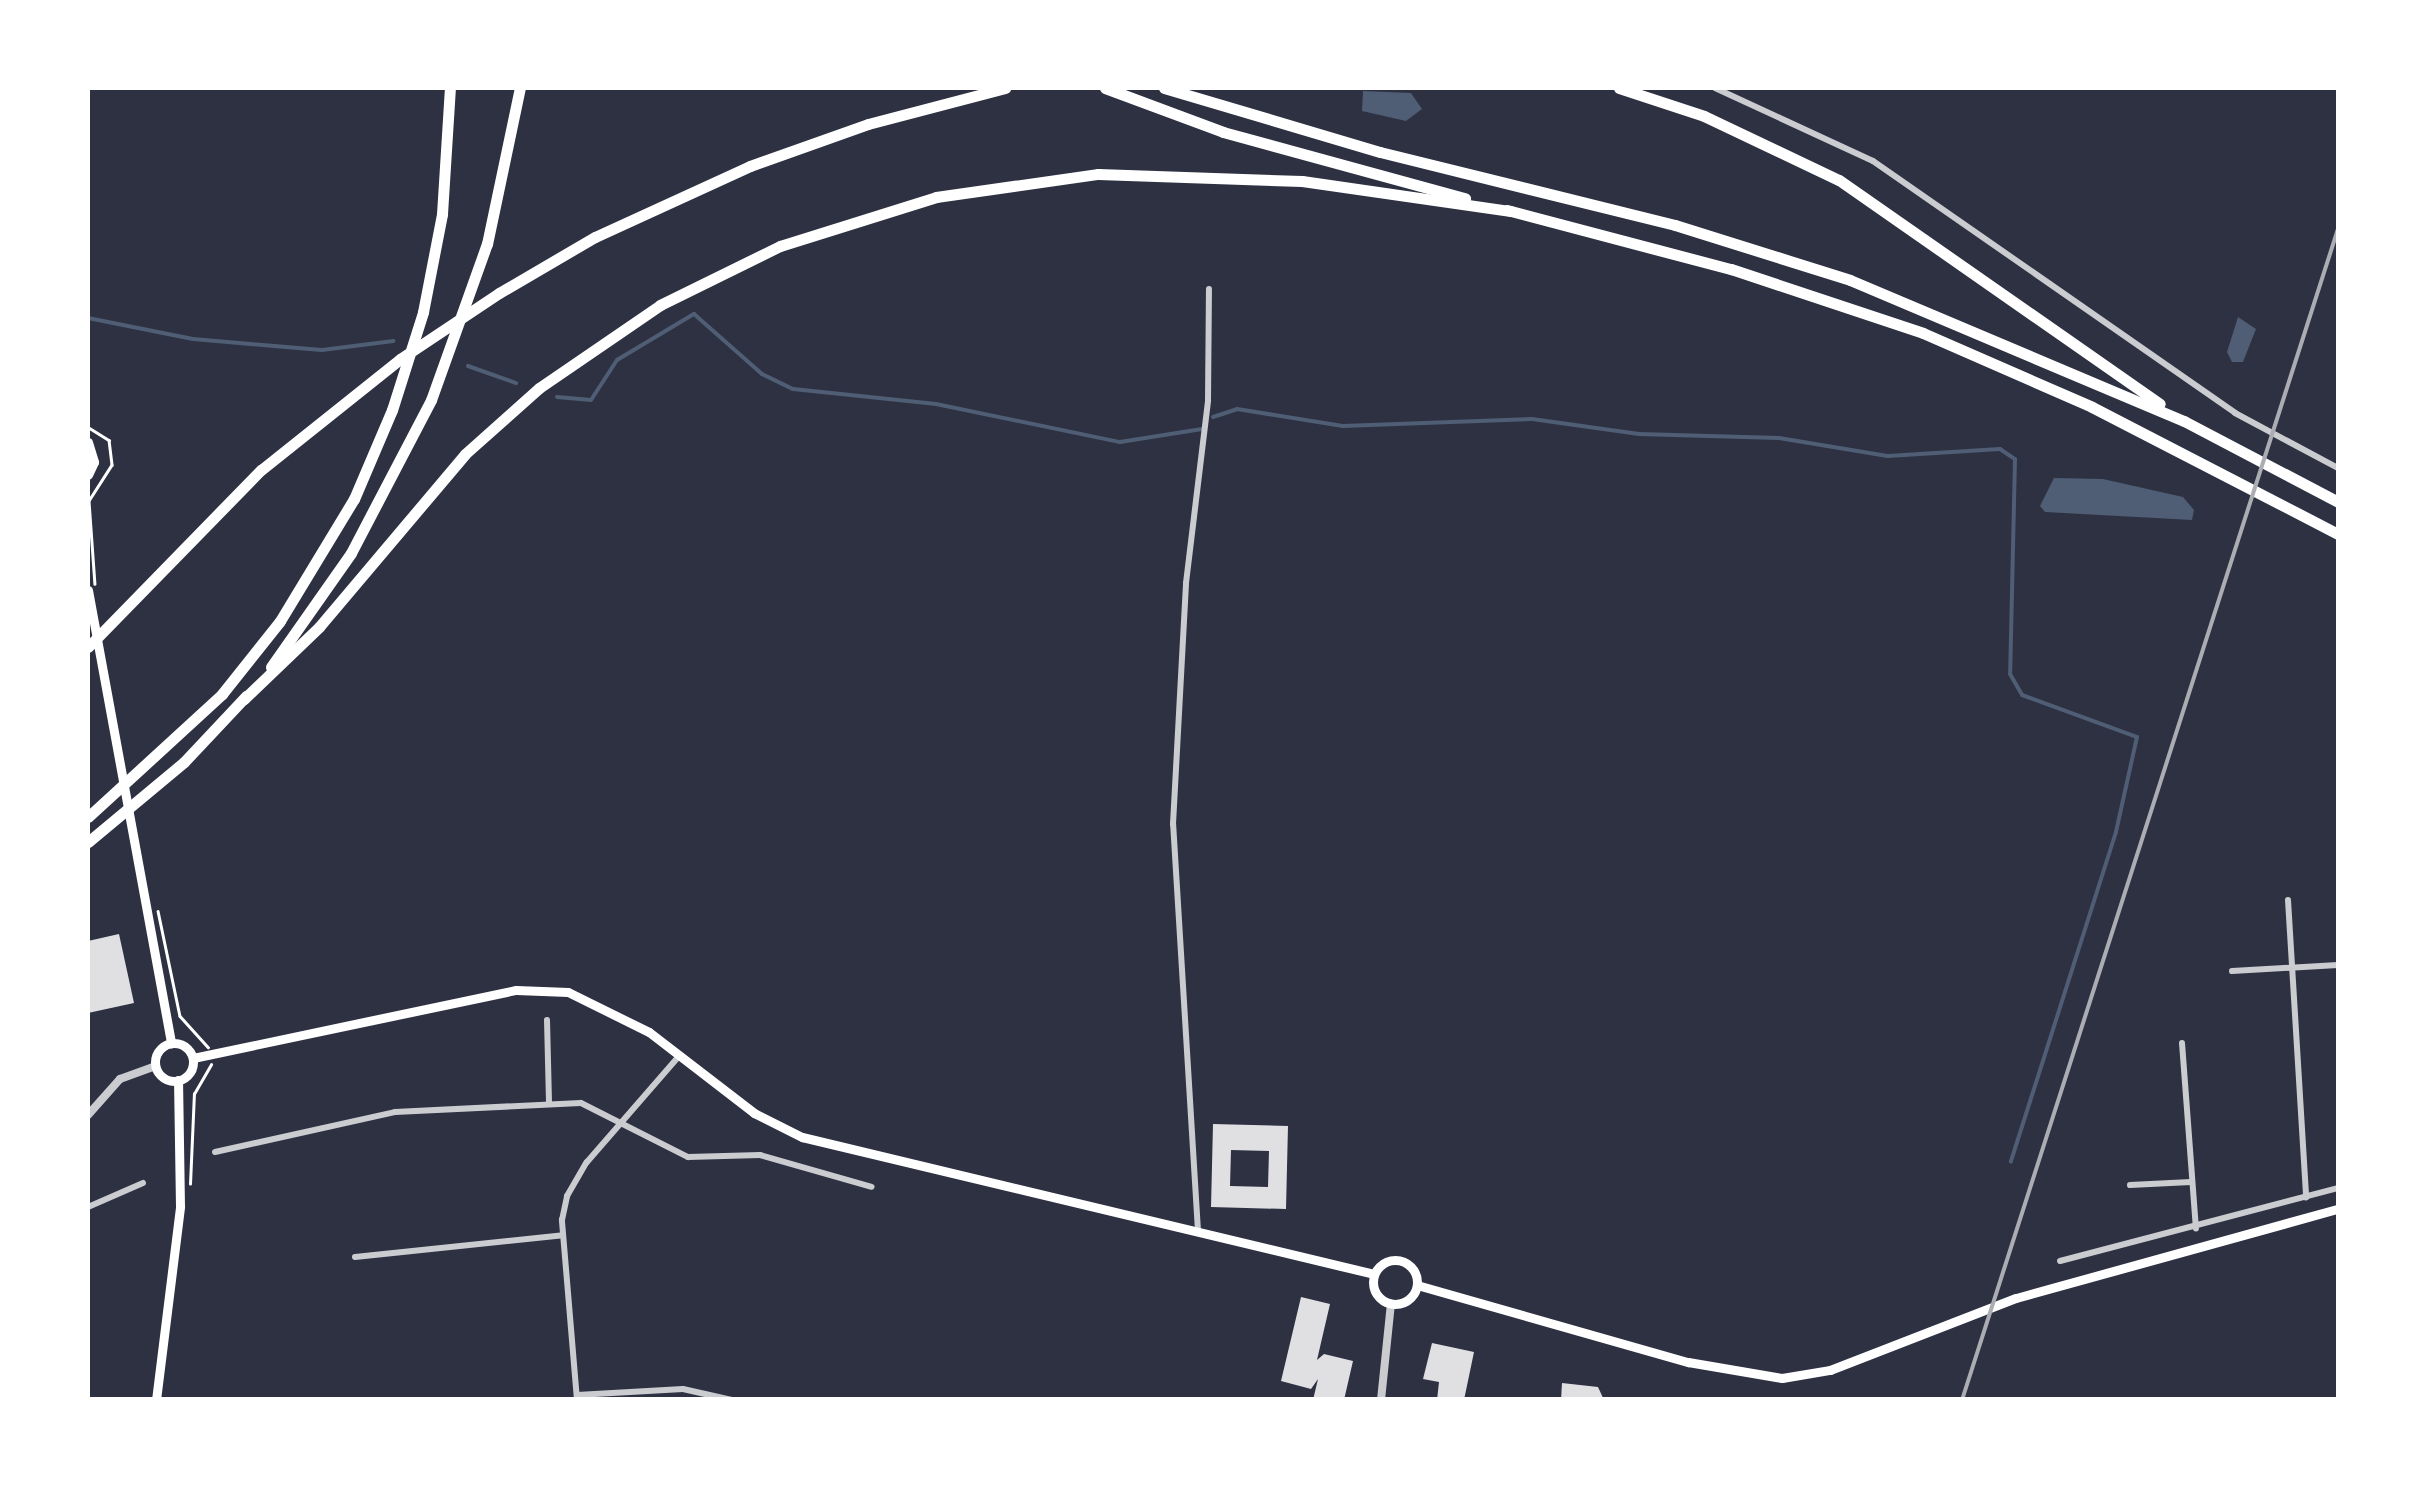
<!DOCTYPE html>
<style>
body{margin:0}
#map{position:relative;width:2426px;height:1487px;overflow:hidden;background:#2d3142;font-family:Ubuntu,sans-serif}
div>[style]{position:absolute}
.water>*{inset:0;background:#4f5d75}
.stream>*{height:4px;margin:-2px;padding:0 2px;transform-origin:2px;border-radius:2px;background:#4f5d75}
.building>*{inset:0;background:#e0e0e3}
.path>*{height:2.5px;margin:-1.25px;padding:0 1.25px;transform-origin:1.25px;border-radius:1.25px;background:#fff}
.minor>*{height:6px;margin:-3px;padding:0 3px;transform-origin:3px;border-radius:3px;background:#caccd0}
.tertiary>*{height:8px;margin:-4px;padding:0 4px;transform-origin:4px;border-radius:4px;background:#caccd0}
.secondary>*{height:9px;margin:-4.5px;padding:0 4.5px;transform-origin:4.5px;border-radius:4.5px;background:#fff}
.secondary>.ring{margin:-4.5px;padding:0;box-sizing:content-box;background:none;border:9px solid #fff;border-radius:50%}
.motorway>*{height:11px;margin:-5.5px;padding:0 5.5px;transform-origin:5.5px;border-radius:5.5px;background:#fff}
.rail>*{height:4px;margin:-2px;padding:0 2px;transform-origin:2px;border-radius:2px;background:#abadb3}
span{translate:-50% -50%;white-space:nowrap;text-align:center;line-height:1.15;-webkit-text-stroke:10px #fff;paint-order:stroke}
.frame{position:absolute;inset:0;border:90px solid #fff;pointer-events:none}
</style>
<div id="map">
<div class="water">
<i style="clip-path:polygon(1363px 91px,1411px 93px,1422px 109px,1406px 121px,1362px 111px)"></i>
<i style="clip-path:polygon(2238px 317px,2256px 329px,2243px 362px,2232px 362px,2227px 352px)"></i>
<i style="clip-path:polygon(2054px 478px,2103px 479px,2183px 497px,2194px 510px,2192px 520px,2045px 512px,2040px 506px)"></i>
</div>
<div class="stream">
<i style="left:88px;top:318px;width:107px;rotate:11.3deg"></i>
<i style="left:193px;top:339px;width:129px;rotate:4.9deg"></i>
<i style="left:322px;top:350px;width:72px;rotate:-7.2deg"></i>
<i style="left:468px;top:366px;width:51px;rotate:19.5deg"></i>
<i style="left:557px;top:397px;width:34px;rotate:5deg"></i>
<i style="left:591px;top:400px;width:48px;rotate:-57deg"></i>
<i style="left:617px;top:360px;width:90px;rotate:-30.9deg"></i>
<i style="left:694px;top:314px;width:91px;rotate:41.4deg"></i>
<i style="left:762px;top:374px;width:34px;rotate:26deg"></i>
<i style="left:793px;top:389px;width:144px;rotate:6deg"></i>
<i style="left:936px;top:404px;width:188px;rotate:11.7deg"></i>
<i style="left:1120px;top:442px;width:83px;rotate:-9deg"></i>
<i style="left:1213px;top:417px;width:25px;rotate:-18deg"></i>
<i style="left:1237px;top:409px;width:107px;rotate:9.1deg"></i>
<i style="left:1343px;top:426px;width:189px;rotate:-2.1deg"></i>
<i style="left:1532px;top:419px;width:108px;rotate:8deg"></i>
<i style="left:1639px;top:434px;width:140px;rotate:1.6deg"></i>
<i style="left:1779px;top:438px;width:110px;rotate:9.4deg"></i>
<i style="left:1888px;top:456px;width:112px;rotate:-3.6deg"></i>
<i style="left:2000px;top:449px;width:18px;rotate:34deg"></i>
<i style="left:2015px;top:459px;width:215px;rotate:91.3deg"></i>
<i style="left:2010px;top:674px;width:24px;rotate:60deg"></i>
<i style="left:2022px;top:695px;width:122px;rotate:20.1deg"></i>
<i style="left:2137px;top:737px;width:97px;rotate:102.5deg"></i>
<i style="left:2116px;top:832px;width:346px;rotate:107.7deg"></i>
</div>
<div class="building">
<i style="clip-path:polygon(119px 934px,134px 1003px,88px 1013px,88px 941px)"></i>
<i style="clip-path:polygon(evenodd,1213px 1124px,1288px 1126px,1286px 1209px,1211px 1207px,1213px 1124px,1231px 1150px,1269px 1151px,1268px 1187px,1230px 1186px,1231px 1150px)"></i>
<i style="clip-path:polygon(1301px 1297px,1330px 1304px,1317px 1360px,1324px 1354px,1353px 1361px,1344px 1400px,1313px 1400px,1318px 1379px,1311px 1389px,1281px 1381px)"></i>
<i style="clip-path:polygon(1432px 1343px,1474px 1352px,1464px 1400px,1437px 1400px,1439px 1382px,1423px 1379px)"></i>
<i style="clip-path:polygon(1562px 1383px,1598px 1387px,1604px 1400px,1561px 1400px)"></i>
</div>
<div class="path">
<i style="left:88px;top:427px;width:25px;rotate:32deg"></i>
<i style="left:109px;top:440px;width:25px;rotate:83deg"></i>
<i style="left:112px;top:465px;width:43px;rotate:122.6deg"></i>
<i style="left:89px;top:501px;width:83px;rotate:85.9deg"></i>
<i style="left:158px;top:911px;width:107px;rotate:78.2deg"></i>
<i style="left:180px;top:1016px;width:42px;rotate:47.9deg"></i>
<i style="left:190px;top:1184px;width:90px;rotate:-87.5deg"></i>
<i style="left:194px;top:1094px;width:34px;rotate:-60deg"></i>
</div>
<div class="minor">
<i style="left:1715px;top:88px;width:174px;rotate:24.8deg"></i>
<i style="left:1873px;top:161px;width:441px;rotate:34.8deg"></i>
<i style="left:2235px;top:413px;width:117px;rotate:28.1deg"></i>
<i style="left:2288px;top:900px;width:298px;rotate:86.5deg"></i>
<i style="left:2232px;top:971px;width:106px;rotate:-3.2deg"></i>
<i style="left:547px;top:1020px;width:82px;rotate:88.6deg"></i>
<i style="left:2182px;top:1043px;width:186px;rotate:85.7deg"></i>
<i style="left:215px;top:1152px;width:184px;rotate:-12.5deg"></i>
<i style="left:395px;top:1112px;width:186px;rotate:-2.8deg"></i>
<i style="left:581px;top:1103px;width:120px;rotate:26.8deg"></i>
<i style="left:688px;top:1157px;width:72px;rotate:-1.6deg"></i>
<i style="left:760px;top:1155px;width:116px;rotate:15.9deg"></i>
<i style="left:2130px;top:1185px;width:61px;rotate:-2.8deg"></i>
<i style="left:88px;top:1207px;width:60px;rotate:-23.6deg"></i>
<i style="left:1198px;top:1231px;width:408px;rotate:-93.5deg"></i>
<i style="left:1173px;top:824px;width:241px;rotate:-86.9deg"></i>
<i style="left:1186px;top:583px;width:184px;rotate:-83.1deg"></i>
<i style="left:1208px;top:400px;width:111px;rotate:-89.5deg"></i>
<i style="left:355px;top:1257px;width:209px;rotate:-6deg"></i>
<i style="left:2060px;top:1261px;width:287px;rotate:-14.7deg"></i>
<i style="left:577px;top:1395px;width:106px;rotate:-3.2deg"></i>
<i style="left:683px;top:1389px;width:50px;rotate:12.7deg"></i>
<i style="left:577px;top:1400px;width:181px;rotate:-94.8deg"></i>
<i style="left:562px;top:1220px;width:25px;rotate:-78deg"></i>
<i style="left:567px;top:1196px;width:39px;rotate:-60deg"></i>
<i style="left:587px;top:1162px;width:140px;rotate:-49deg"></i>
</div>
<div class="tertiary">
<i style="left:88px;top:1115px;width:48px;rotate:-48.4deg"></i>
<i style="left:120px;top:1079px;width:38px;rotate:-20deg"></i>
<i style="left:1381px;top:1400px;width:97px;rotate:-84.1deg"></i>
</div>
<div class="secondary">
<i style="left:88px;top:442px;width:21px;rotate:73deg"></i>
<i style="left:94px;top:462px;width:14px;rotate:115deg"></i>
<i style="left:88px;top:590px;width:461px;rotate:79.6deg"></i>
<i class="ring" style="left:155px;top:1043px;width:29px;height:29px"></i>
<i style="left:193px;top:1058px;width:330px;rotate:-11.9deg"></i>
<i style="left:516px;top:990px;width:52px;rotate:2.2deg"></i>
<i style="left:568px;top:992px;width:90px;rotate:26.3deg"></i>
<i style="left:649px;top:1032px;width:133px;rotate:37.6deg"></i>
<i style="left:754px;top:1113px;width:54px;rotate:26.6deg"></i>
<i style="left:802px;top:1137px;width:588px;rotate:13.47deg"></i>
<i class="ring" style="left:1373px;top:1260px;width:35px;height:35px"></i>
<i style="left:1417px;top:1285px;width:282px;rotate:15.9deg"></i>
<i style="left:1688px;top:1362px;width:95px;rotate:9.7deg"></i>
<i style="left:1782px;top:1378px;width:49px;rotate:-9.5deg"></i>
<i style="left:1830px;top:1370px;width:199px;rotate:-21.2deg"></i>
<i style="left:2016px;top:1298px;width:334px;rotate:-15.5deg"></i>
<i style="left:156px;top:1400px;width:195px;rotate:-82.9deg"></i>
<i style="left:180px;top:1206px;width:126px;rotate:-90.9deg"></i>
</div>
<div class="motorway">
<i style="left:1105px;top:88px;width:126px;rotate:20.4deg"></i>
<i style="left:1223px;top:132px;width:251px;rotate:15.3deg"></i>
<i style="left:1164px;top:88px;width:225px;rotate:16.5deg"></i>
<i style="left:1380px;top:152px;width:304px;rotate:13.9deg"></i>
<i style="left:1675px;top:225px;width:183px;rotate:17.4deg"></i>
<i style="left:1850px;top:280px;width:363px;rotate:22.9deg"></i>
<i style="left:2184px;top:421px;width:174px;rotate:27.7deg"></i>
<i style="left:1619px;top:88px;width:89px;rotate:18.2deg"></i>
<i style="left:1704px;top:116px;width:149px;rotate:25.4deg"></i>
<i style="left:1839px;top:180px;width:391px;rotate:34.9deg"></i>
<i style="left:1507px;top:210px;width:232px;rotate:14.8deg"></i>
<i style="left:1731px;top:269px;width:202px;rotate:18.4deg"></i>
<i style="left:1923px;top:333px;width:184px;rotate:23.6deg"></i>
<i style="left:2092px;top:407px;width:277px;rotate:27.3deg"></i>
<i style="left:88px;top:647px;width:248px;rotate:-45.7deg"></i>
<i style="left:261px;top:470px;width:178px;rotate:-38.6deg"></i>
<i style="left:400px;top:359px;width:119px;rotate:-33.7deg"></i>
<i style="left:499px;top:293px;width:111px;rotate:-30.3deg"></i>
<i style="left:595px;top:237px;width:170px;rotate:-24.6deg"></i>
<i style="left:750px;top:166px;width:125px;rotate:-19.6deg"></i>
<i style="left:868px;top:124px;width:142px;rotate:-14.7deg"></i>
<i style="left:271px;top:667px;width:139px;rotate:-54.9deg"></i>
<i style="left:351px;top:553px;width:173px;rotate:-62.4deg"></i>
<i style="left:431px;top:400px;width:166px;rotate:-70.3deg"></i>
<i style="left:487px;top:244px;width:159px;rotate:-78.1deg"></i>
<i style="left:244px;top:699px;width:104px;rotate:-43.8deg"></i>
<i style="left:319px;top:627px;width:226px;rotate:-49.8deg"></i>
<i style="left:465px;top:454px;width:99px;rotate:-41.7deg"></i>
<i style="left:539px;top:388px;width:147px;rotate:-34.4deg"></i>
<i style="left:660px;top:305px;width:134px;rotate:-26.2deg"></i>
<i style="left:780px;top:246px;width:164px;rotate:-17.4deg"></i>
<i style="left:936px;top:197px;width:164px;rotate:-8.1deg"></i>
<i style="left:1098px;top:174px;width:204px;rotate:2deg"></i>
<i style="left:1302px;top:181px;width:211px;rotate:8.2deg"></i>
<i style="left:88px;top:817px;width:182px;rotate:-42.5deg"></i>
<i style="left:222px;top:694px;width:93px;rotate:-51.5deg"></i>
<i style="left:280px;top:621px;width:143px;rotate:-58.8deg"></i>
<i style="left:354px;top:499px;width:97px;rotate:-66.9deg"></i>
<i style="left:392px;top:410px;width:103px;rotate:-72.4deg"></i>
<i style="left:423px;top:312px;width:100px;rotate:-79deg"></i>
<i style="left:442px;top:214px;width:126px;rotate:-86.4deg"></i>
<i style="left:88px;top:842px;width:125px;rotate:-39.8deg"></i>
<i style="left:184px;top:762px;width:91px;rotate:-46.8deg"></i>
</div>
<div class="rail">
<i style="left:1962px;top:1400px;width:1230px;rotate:-72.2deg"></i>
</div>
<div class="frame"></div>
</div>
